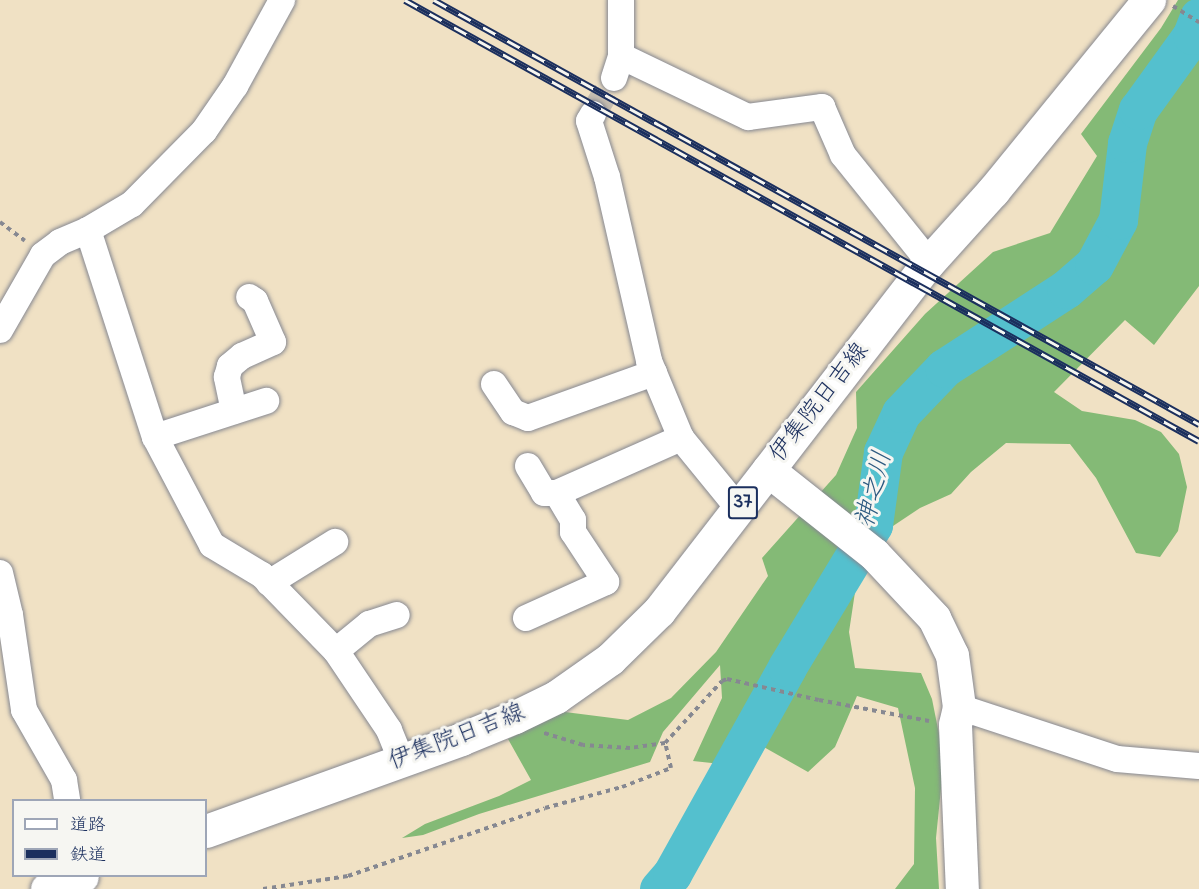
<!DOCTYPE html>
<meta charset="utf-8">
<style>
body{margin:0}
#map{position:relative;width:1199px;height:889px;overflow:hidden;background:#f0e1c4;font-family:"Indie Flower","Klee One",sans-serif}
div>[style]{position:absolute}
.forest>*{inset:0;background:#84ba76}
.river>*{height:39px;margin:-19.5px;padding:0 19.5px;transform-origin:19.5px;border-radius:19.5px;background:#54c0ce}
.street-tunnel>*{height:26px;margin-top:-13px;transform-origin:0;background:repeating-linear-gradient(90deg,#c5bdb0 0 26px,transparent 0 39px)}
.path>*{height:4px;margin-top:-2px;transform-origin:0;background:repeating-linear-gradient(90deg,#868891 0 4.5px,transparent 0 9px)}
.roads{filter:drop-shadow(0 0 2px #868891) drop-shadow(0 0 2px #868891)}
.street>*{height:26px;margin:-13px;padding:0 13px;transform-origin:13px;border-radius:13px;background:#fff}
.secondary>*{height:33px;margin:-16.5px;padding:0 16.5px;transform-origin:16.5px;border-radius:16.5px;background:#fff}
.primary>*{height:33px;margin:-16.5px;padding:0 16.5px;transform-origin:16.5px;border-radius:16.5px;background:#fff}
.rail>*{height:7px;margin-top:-3.5px;transform-origin:0;background:repeating-linear-gradient(90deg,#f6f6f2 0 14px,#1b2f5e 0 28px);box-sizing:border-box;border-block:2px solid #1b2f5e}
span{translate:-50% -50%;white-space:nowrap;text-align:center;line-height:1.15;-webkit-text-stroke:6px #f6f6f2;paint-order:stroke}
.shield-label span{padding:2px 4px;background:#f6f6f2;border:2px solid;border-radius:4px;-webkit-text-stroke-width:0}
.shield-label{font-size:22px;color:#1b2f5e;font-weight:700}
.street-label{font-size:24px;color:#1b2f5e}
.water-label{font-size:26px;color:#2c5a80;font-style:italic}
.legend{position:absolute;left:12px;top:799px;width:195px;height:78px;box-sizing:border-box;background:#f6f6f2;border:2px solid #9ea6b7;margin:0;padding:8px 10px;list-style:none;font-size:18px;color:#1b2f5e}
.legend li{display:flex;align-items:center;gap:12px;height:30px}
.legend b{width:30px;border:2px solid #9ea6b7}
</style>
<div id="map">
<div class="forest">
<i style="clip-path:polygon(1178px 0,1199px 0,1199px 286px,1154px 345px,1125px 320px,1054px 392px,1082px 411px,1135px 420px,1161px 432px,1179px 454px,1187px 487px,1178px 531px,1160px 557px,1136px 553px,1096px 478px,1070px 444px,1006px 443px,971px 472px,951px 494px,920px 508px,884px 532px,857px 579px,849px 632px,855px 668px,921px 673px,932px 699px,944px 759px,936px 838px,939px 889px,895px 889px,914px 864px,915px 788px,898px 708px,857px 696px,835px 747px,808px 772px,739px 733px,721px 764px,693px 761px,722px 698px,720px 665px,663px 732px,650px 762px,479px 814px,423px 835px,402px 838px,425px 824px,499px 796px,531px 780px,508px 739px,565px 712px,628px 720px,671px 698px,716px 652px,768px 576px,762px 558px,836px 475px,857px 428px,856px 392px,925px 314px,993px 252px,1050px 233px,1097px 156px,1081px 134px,1161px 28px)"></i>
</div>
<div class="river">
<i style="left:659px;top:889px;width:20px;rotate:-49deg"></i>
<i style="left:672px;top:874px;width:237px;rotate:-60.9deg"></i>
<i style="left:787px;top:667px;width:166px;rotate:-58.8deg"></i>
<i style="left:873px;top:525px;width:74px;rotate:-82.2deg"></i>
<i style="left:883px;top:452px;width:43px;rotate:-65.2deg"></i>
<i style="left:901px;top:413px;width:62px;rotate:-46.3deg"></i>
<i style="left:944px;top:368px;width:145px;rotate:-32.9deg"></i>
<i style="left:1066px;top:289px;width:37px;rotate:-41deg"></i>
<i style="left:1094px;top:265px;width:51px;rotate:-61.9deg"></i>
<i style="left:1118px;top:220px;width:78px;rotate:-83.3deg"></i>
<i style="left:1127px;top:143px;width:35px;rotate:-72deg"></i>
<i style="left:1138px;top:110px;width:92px;rotate:-54.2deg"></i>
<i style="left:1192px;top:35px;width:19px;rotate:-69deg"></i>
</div>
<div class="street-tunnel">
<i style="left:593px;top:114px;width:42px;rotate:-59.7deg"></i>
</div>
<div class="path">
<i style="left:1173px;top:6px;width:31px;rotate:32deg"></i>
<i style="left:0;top:222px;width:31px;rotate:37deg"></i>
<i style="left:665px;top:743px;width:84px;rotate:-47.4deg"></i>
<i style="left:722px;top:681px;width:5px;rotate:-22deg"></i>
<i style="left:727px;top:679px;width:94px;rotate:12.9deg"></i>
<i style="left:819px;top:700px;width:112px;rotate:10.8deg"></i>
<i style="left:263px;top:889px;width:86px;rotate:-8.7deg"></i>
<i style="left:348px;top:876px;width:208px;rotate:-19deg"></i>
<i style="left:545px;top:808px;width:80px;rotate:-15.3deg"></i>
<i style="left:622px;top:787px;width:53px;rotate:-21.2deg"></i>
<i style="left:671px;top:768px;width:26px;rotate:-103deg"></i>
<i style="left:665px;top:743px;width:35px;rotate:172deg"></i>
<i style="left:630px;top:748px;width:47px;rotate:-176.3deg"></i>
<i style="left:583px;top:745px;width:41px;rotate:-162.9deg"></i>
</div>
<div class="roads">
<div class="street">
<i style="left:621px;top:56px;width:141px;rotate:25.7deg"></i>
<i style="left:748px;top:117px;width:75px;rotate:-7.7deg"></i>
<i style="left:822px;top:107px;width:52px;rotate:66.4deg"></i>
<i style="left:843px;top:155px;width:137px;rotate:51.2deg"></i>
<i style="left:614px;top:78px;width:23px;rotate:-72deg"></i>
<i style="left:621px;top:56px;width:56px;rotate:-90deg"></i>
<i style="left:593px;top:114px;width:8px;rotate:120deg"></i>
<i style="left:589px;top:121px;width:59px;rotate:72.2deg"></i>
<i style="left:607px;top:177px;width:189px;rotate:77.1deg"></i>
<i style="left:649px;top:361px;width:83px;rotate:67.4deg"></i>
<i style="left:681px;top:438px;width:92px;rotate:50.8deg"></i>
<i style="left:88px;top:230px;width:218px;rotate:72.1deg"></i>
<i style="left:155px;top:437px;width:122px;rotate:62.2deg"></i>
<i style="left:212px;top:545px;width:58px;rotate:31deg"></i>
<i style="left:262px;top:575px;width:106px;rotate:45.8deg"></i>
<i style="left:336px;top:651px;width:95px;rotate:56.1deg"></i>
<i style="left:389px;top:730px;width:32px;rotate:68deg"></i>
<i style="left:0;top:330px;width:86px;rotate:-60.2deg"></i>
<i style="left:43px;top:255px;width:21px;rotate:-37deg"></i>
<i style="left:60px;top:242px;width:30px;rotate:-23deg"></i>
<i style="left:88px;top:230px;width:51px;rotate:-30.6deg"></i>
<i style="left:132px;top:204px;width:103px;rotate:-45.4deg"></i>
<i style="left:204px;top:131px;width:55px;rotate:-55.4deg"></i>
<i style="left:235px;top:86px;width:98px;rotate:-61.3deg"></i>
<i style="left:494px;top:384px;width:34px;rotate:56deg"></i>
<i style="left:513px;top:412px;width:16px;rotate:22deg"></i>
<i style="left:528px;top:418px;width:134px;rotate:-19.7deg"></i>
<i style="left:234px;top:411px;width:35px;rotate:-102deg"></i>
<i style="left:227px;top:377px;width:11px;rotate:-75deg"></i>
<i style="left:230px;top:366px;width:16px;rotate:-40deg"></i>
<i style="left:242px;top:356px;width:34px;rotate:-24deg"></i>
<i style="left:273px;top:342px;width:45px;rotate:-113.7deg"></i>
<i style="left:255px;top:301px;width:7px;rotate:-146deg"></i>
<i style="left:155px;top:437px;width:117px;rotate:-18deg"></i>
<i style="left:528px;top:466px;width:31px;rotate:59deg"></i>
<i style="left:544px;top:493px;width:13px"></i>
<i style="left:0;top:573px;width:43px;rotate:76.6deg"></i>
<i style="left:10px;top:615px;width:96px;rotate:81.6deg"></i>
<i style="left:24px;top:710px;width:81px;rotate:60.3deg"></i>
<i style="left:64px;top:780px;width:20px;rotate:81deg"></i>
<i style="left:269px;top:583px;width:78px;rotate:-31.8deg"></i>
<i style="left:526px;top:618px;width:88px;rotate:-24.2deg"></i>
<i style="left:606px;top:582px;width:60px;rotate:-123.4deg"></i>
<i style="left:573px;top:532px;width:12px;rotate:-90deg"></i>
<i style="left:573px;top:520px;width:31px;rotate:-121deg"></i>
<i style="left:557px;top:493px;width:136px;rotate:-23.9deg"></i>
<i style="left:336px;top:651px;width:43px;rotate:-39.3deg"></i>
<i style="left:369px;top:624px;width:29px;rotate:-18deg"></i>
<i style="left:959px;top:707px;width:166px;rotate:18.2deg"></i>
<i style="left:1117px;top:759px;width:82px;rotate:4.9deg"></i>
</div>
<div class="secondary">
<i style="left:768px;top:470px;width:135px;rotate:38.4deg"></i>
<i style="left:874px;top:554px;width:88px;rotate:46.8deg"></i>
<i style="left:934px;top:618px;width:41px;rotate:64.1deg"></i>
<i style="left:952px;top:655px;width:52px;rotate:82.3deg"></i>
<i style="left:959px;top:707px;width:18px;rotate:103deg"></i>
<i style="left:955px;top:725px;width:164px;rotate:87.6deg"></i>
</div>
<div class="primary">
<i style="left:206px;top:831px;width:271px;rotate:-19.8deg"></i>
<i style="left:461px;top:739px;width:58px;rotate:-22.2deg"></i>
<i style="left:515px;top:717px;width:46px;rotate:-26deg"></i>
<i style="left:556px;top:697px;width:66px;rotate:-35.1deg"></i>
<i style="left:610px;top:659px;width:69px;rotate:-44.4deg"></i>
<i style="left:659px;top:611px;width:441px;rotate:-52.3deg"></i>
<i style="left:929px;top:262px;width:96px;rotate:-48deg"></i>
<i style="left:993px;top:191px;width:247px;rotate:-50.8deg"></i>
<i style="left:47px;top:889px;width:37px;rotate:-20deg"></i>
</div>
</div>
<div class="rail">
<i style="left:405px;top:0;width:908px;rotate:29.05deg"></i>
<i style="left:434px;top:0;width:875px;rotate:29deg"></i>
</div>
<div class="shield-label">
<span style="left:743px;top:503px">37</span>
</div>
<div class="street-label">
<span style="left:820px;top:403px;rotate:-52deg">伊集院日吉線</span>
<span style="left:457px;top:738px;rotate:-21deg">伊集院日吉線</span>
</div>
<div class="water-label">
<span style="left:876px;top:490px;rotate:-76deg">神之川</span>
</div>
<ul class="legend">
<li><b style="height:8px;background:#fff"></b>道路</li>
<li><b style="height:8px;background:#1b2f5e"></b>鉄道</li>
</ul>
</div>
